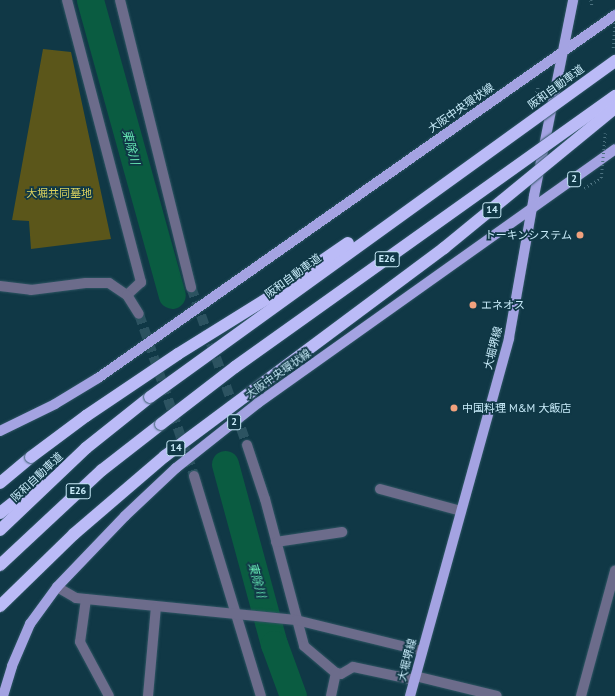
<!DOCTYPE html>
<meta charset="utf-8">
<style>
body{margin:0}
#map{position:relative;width:615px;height:696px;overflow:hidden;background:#103846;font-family:"PT Sans","Noto Sans JP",sans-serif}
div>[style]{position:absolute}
.green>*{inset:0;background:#5b561a}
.river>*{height:27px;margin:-13.5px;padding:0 13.5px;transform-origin:13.5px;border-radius:13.5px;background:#0a5c41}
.minor-tunnel>*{height:10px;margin-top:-5px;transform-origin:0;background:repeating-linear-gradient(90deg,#2c5361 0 10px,transparent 0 15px)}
.path>*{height:2.5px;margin-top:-1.25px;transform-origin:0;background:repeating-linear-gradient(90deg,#4c7280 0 1px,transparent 0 4px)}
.roads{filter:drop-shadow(0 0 1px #2e5563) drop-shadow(0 0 1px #2e5563)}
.minor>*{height:10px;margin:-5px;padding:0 5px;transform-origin:5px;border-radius:5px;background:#6c6c8b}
.major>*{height:10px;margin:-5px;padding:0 5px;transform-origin:5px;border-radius:5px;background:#a4a3e2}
.highway>*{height:12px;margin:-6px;padding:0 6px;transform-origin:6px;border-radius:6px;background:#bbbbf7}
.path-bridge>*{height:2.5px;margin-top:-1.25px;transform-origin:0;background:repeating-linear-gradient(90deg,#4c7280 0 1px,transparent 0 4px)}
.bridges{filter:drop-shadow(0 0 1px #2e5563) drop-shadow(0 0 1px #2e5563)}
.highway-bridge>*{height:12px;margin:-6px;padding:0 6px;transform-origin:6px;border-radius:6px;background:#bbbbf7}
.dots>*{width:11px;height:11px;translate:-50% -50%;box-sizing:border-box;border:2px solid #103846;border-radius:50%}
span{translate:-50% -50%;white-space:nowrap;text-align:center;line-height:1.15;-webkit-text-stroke:3.5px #103846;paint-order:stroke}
.shield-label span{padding:1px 3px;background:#103846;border:1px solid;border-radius:3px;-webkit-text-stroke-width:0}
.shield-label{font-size:10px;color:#c9ecfa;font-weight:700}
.street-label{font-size:11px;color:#c9ecfa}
.park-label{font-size:11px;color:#dad15e}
.poi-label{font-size:11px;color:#c9ecfa}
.right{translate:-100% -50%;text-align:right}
.left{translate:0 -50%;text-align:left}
.water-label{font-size:12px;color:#65e6b3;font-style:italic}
</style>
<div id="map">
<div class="green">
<i style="clip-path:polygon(43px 49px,71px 52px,111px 239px,31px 249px,29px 221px,12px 220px)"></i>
</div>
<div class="river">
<i style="left:90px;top:0;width:306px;rotate:74.5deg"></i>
<i style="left:225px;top:464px;width:187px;rotate:74.8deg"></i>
<i style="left:274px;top:644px;width:55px;rotate:69.9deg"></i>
</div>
<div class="minor-tunnel">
<i style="left:191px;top:287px;width:168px;rotate:70.5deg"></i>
<i style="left:139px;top:314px;width:171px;rotate:71.2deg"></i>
</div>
<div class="path">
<i style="left:591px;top:0;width:5px;rotate:79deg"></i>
<i style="left:533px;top:104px;width:18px;rotate:-74deg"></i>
<i style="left:584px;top:188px;width:20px;rotate:-30deg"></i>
</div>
<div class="roads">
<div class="minor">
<i style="left:67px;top:0;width:292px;rotate:75.3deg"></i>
<i style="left:141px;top:282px;width:19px;rotate:137deg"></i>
<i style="left:120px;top:0;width:296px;rotate:76.1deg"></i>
<i style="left:0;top:286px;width:31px;rotate:7deg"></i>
<i style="left:31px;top:290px;width:55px;rotate:-7.3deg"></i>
<i style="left:86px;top:283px;width:23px"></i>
<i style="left:109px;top:283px;width:22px;rotate:34deg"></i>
<i style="left:127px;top:295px;width:22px;rotate:58deg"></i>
<i style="left:247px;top:445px;width:57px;rotate:71.6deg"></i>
<i style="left:265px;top:499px;width:152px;rotate:75.1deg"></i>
<i style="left:304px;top:646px;width:42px;rotate:40.2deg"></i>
<i style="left:336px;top:673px;width:5px;rotate:11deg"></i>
<i style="left:341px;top:674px;width:14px;rotate:-30deg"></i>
<i style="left:353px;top:667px;width:62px;rotate:12deg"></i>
<i style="left:194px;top:476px;width:230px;rotate:73.1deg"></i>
<i style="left:380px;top:489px;width:84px;rotate:15.2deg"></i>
<i style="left:276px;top:542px;width:67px;rotate:-8.6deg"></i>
<i style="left:57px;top:587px;width:22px;rotate:30deg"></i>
<i style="left:76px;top:598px;width:221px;rotate:5.7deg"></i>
<i style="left:296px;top:620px;width:130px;rotate:13.8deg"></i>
<i style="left:86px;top:599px;width:43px;rotate:97.9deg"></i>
<i style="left:80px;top:642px;width:61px;rotate:61.8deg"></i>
<i style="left:415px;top:676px;width:84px;rotate:13.7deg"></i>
<i style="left:148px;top:696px;width:89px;rotate:-84.9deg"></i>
<i style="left:331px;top:696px;width:24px;rotate:-78deg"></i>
<i style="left:581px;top:696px;width:130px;rotate:-74.8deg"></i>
</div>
<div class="major">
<i style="left:0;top:431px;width:61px;rotate:-26.1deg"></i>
<i style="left:55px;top:404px;width:50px;rotate:-31.2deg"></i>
<i style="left:98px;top:378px;width:632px;rotate:-35.07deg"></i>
<i style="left:3px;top:696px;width:31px;rotate:-73deg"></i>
<i style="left:12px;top:666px;width:46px;rotate:-66.8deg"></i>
<i style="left:30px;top:624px;width:46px;rotate:-53.9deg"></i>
<i style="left:57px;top:587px;width:98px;rotate:-46.2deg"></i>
<i style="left:125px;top:516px;width:70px;rotate:-43.3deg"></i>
<i style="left:176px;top:468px;width:105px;rotate:-38.4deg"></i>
<i style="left:258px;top:403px;width:438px;rotate:-35.4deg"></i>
<i style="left:410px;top:696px;width:371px;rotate:-74.5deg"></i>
<i style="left:509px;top:338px;width:144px;rotate:-80deg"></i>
<i style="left:534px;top:196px;width:200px;rotate:-78.7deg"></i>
</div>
<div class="highway">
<i style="left:0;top:483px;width:40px;rotate:-40deg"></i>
<i style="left:0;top:513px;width:48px;rotate:-38.3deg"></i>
<i style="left:0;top:530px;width:119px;rotate:-43.6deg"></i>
<i style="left:86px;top:448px;width:82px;rotate:-38.6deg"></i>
<i style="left:0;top:565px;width:139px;rotate:-43deg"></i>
<i style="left:102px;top:470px;width:75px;rotate:-37.9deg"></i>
</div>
</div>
<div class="path-bridge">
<i style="left:613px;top:48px;width:26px;rotate:-86deg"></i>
<i style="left:601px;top:178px;width:45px;rotate:-84.9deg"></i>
</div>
<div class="bridges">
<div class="highway-bridge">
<i style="left:150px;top:397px;width:574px;rotate:-35.85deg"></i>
<i style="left:161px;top:424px;width:93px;rotate:-37.6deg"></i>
<i style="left:235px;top:367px;width:467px;rotate:-35.5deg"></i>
<i style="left:31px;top:457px;width:69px;rotate:-36.7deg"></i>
<i style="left:86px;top:416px;width:111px;rotate:-34deg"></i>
<i style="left:178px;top:354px;width:106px;rotate:-31.9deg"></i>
<i style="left:268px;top:298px;width:97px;rotate:-34.5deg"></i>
<i style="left:0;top:606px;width:103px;rotate:-44.2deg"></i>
<i style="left:74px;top:534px;width:120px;rotate:-40.6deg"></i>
<i style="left:165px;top:456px;width:348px;rotate:-36.7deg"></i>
<i style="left:444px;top:248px;width:221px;rotate:-39.3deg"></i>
</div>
</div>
<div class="dots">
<i style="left:580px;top:235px;background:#f1a17d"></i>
<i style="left:473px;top:305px;background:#f1a17d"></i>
<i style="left:454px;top:408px;background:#f1a17d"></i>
</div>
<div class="shield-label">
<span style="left:574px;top:179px">2</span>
<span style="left:492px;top:210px">14</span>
<span style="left:387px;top:259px">E26</span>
<span style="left:234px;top:422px">2</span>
<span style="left:176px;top:448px">14</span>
<span style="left:78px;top:491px">E26</span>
</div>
<div class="street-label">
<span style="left:556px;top:87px;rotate:-36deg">阪和自動車道</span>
<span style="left:461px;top:108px;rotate:-35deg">大阪中央環状線</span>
<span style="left:293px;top:276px;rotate:-36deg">阪和自動車道</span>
<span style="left:493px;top:348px;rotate:-76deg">大堀堺線</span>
<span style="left:278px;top:374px;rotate:-35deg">大阪中央環状線</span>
<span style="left:37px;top:477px;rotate:-43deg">阪和自動車道</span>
<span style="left:407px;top:660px;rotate:-75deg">大堀堺線</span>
</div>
<div class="park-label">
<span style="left:59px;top:193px">大堀共同墓地</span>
</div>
<div class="poi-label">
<span class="right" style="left:572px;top:235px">トーキンシステム</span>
<span class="left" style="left:481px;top:305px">エネオス</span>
<span class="left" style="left:462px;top:408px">中国料理 M&amp;M 大飯店</span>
</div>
<div class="water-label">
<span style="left:131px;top:147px;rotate:75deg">東除川</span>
<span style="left:257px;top:580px;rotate:75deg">東除川</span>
</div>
</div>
